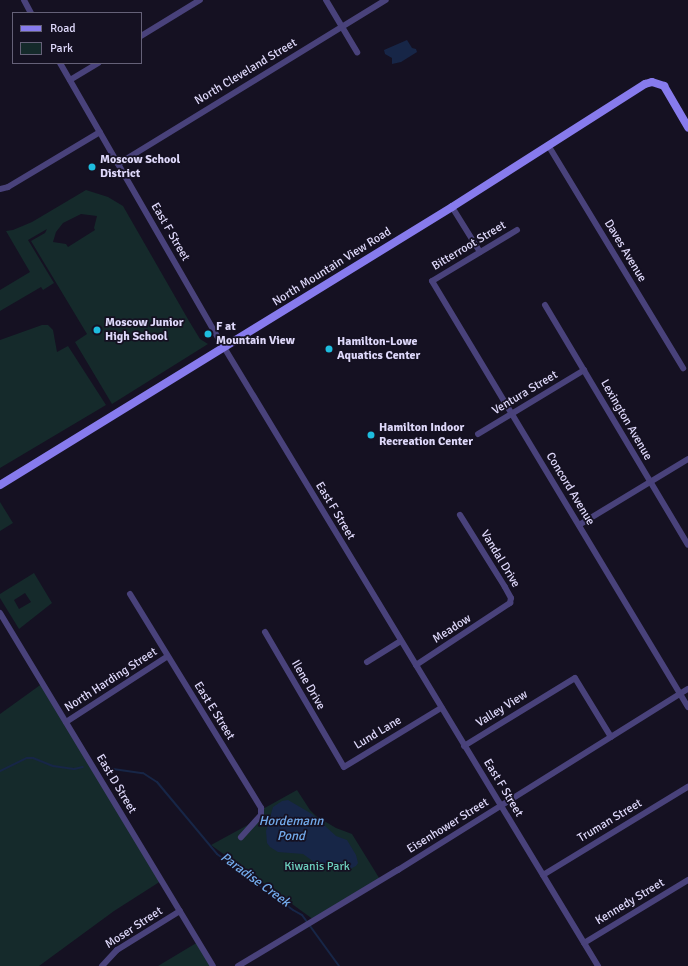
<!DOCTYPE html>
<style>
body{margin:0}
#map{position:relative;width:688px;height:966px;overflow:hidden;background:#151122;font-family:Signika,sans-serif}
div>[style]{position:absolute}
.green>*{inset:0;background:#152a2b}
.water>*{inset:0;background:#172647}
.stream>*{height:2px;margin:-1px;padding:0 1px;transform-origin:1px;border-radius:1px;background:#172647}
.street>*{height:6px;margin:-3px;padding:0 3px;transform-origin:3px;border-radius:3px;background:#49427b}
.secondary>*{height:8px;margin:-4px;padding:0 4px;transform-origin:4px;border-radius:4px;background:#877bed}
.dots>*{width:11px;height:11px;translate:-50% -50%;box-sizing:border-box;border:2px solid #151122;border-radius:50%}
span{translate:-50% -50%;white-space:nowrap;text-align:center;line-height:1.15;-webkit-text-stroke:3.5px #151122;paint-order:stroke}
.street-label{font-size:12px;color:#ded8fa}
.poi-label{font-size:12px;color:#ded8fa;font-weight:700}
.left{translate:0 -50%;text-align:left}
.park-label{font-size:12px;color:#6dd0bf}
.water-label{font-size:13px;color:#73abec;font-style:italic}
.legend{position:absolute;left:12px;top:12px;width:130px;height:52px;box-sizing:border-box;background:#151122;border:1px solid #656178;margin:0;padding:5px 7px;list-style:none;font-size:12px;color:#ded8fa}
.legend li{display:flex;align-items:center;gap:8px;height:20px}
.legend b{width:20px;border:1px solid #656178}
</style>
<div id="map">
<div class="green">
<i style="clip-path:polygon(evenodd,86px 190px,108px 197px,123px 206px,189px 321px,200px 339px,208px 344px,112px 404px,75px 342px,87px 334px,31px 241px,45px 233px,47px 229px,28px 240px,54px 283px,43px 290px,41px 287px,0 311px,0 290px,30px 272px,6px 231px,13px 230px,32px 222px,86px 190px,81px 214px,97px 216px,94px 228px,95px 230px,68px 247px,66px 244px,53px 242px,56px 232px,63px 223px,81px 214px)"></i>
<i style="clip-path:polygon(42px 325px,48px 325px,53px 330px,57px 352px,68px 346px,106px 405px,0 468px,0 340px)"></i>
<i style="clip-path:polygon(0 502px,13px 523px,0 531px)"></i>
<i style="clip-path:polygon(evenodd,34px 573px,52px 603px,19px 629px,0 598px,0 594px,34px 573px,25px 593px,31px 602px,19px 609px,14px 600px,25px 593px)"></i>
<i style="clip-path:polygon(43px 683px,161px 881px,114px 911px,39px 966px,0 966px,0 714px)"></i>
<i style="clip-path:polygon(297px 790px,310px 810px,316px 816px,336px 828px,352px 834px,381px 881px,314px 920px,211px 845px,257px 820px,261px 810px)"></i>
<i style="clip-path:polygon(198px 942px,213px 966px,158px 966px)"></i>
</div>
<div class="water">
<i style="clip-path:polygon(407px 40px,412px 48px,416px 49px,417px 52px,401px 62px,392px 64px,392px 58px,385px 54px,384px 50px)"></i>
<i style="clip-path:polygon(288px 800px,312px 814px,336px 836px,347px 840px,356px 855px,358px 863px,356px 866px,346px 871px,339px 870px,314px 862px,303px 854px,278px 852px,270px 847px,267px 843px,266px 831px,273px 807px,282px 801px)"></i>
</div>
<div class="stream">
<i style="left:106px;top:768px;width:37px;rotate:8deg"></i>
<i style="left:143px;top:773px;width:17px;rotate:33deg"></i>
<i style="left:157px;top:782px;width:94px;rotate:50.2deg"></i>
<i style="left:217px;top:854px;width:94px;rotate:36.4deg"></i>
<i style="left:293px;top:910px;width:10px;rotate:29deg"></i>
<i style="left:302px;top:915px;width:63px;rotate:54deg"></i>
<i style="left:0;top:771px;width:30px;rotate:-26deg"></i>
<i style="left:27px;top:758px;width:6px"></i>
<i style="left:33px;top:758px;width:22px;rotate:22deg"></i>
<i style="left:53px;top:766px;width:21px;rotate:8deg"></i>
<i style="left:74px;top:769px;width:9px;rotate:-13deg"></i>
</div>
<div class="street">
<i style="left:24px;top:0;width:15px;rotate:62deg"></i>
<i style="left:326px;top:0;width:61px;rotate:59.2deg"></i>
<i style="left:141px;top:36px;width:69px;rotate:-31.4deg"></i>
<i style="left:60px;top:63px;width:319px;rotate:60.1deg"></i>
<i style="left:219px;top:339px;width:733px;rotate:58.85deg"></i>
<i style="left:70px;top:80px;width:33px;rotate:-31deg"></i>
<i style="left:548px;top:145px;width:261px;rotate:58.8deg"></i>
<i style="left:118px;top:164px;width:314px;rotate:-31.5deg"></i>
<i style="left:0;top:189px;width:8px;rotate:-14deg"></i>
<i style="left:8px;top:187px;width:107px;rotate:-30.9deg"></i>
<i style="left:452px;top:207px;width:53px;rotate:58.1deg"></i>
<i style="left:517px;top:230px;width:99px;rotate:149deg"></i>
<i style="left:432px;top:281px;width:497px;rotate:59deg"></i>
<i style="left:545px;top:305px;width:279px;rotate:59.2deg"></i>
<i style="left:478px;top:434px;width:124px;rotate:-31.1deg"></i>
<i style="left:579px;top:525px;width:127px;rotate:-31.2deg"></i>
<i style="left:130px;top:594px;width:251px;rotate:58.5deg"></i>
<i style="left:261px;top:808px;width:7px;rotate:90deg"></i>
<i style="left:261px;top:815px;width:30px;rotate:132deg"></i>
<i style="left:0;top:613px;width:412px;rotate:58.9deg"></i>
<i style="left:265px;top:632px;width:156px;rotate:59.7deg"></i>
<i style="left:344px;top:767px;width:114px;rotate:-31.3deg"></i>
<i style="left:367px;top:662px;width:39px;rotate:-32deg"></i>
<i style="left:416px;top:665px;width:113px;rotate:-33.4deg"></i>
<i style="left:510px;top:603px;width:5px;rotate:-79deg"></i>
<i style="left:511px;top:598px;width:13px;rotate:-119deg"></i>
<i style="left:505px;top:587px;width:85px;rotate:-122deg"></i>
<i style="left:66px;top:722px;width:121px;rotate:-32.9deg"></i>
<i style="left:464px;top:746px;width:130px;rotate:-31.5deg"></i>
<i style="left:575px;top:678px;width:69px;rotate:58.6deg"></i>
<i style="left:543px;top:875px;width:170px;rotate:-31.3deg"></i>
<i style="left:584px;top:943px;width:122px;rotate:-31.2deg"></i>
<i style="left:102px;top:966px;width:22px;rotate:-47deg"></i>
<i style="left:117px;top:950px;width:74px;rotate:-31.8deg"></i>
<i style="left:238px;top:966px;width:187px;rotate:-31deg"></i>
<i style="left:398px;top:870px;width:342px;rotate:-32deg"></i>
</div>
<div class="secondary">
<i style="left:0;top:485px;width:531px;rotate:-31.59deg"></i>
<i style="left:452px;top:207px;width:229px;rotate:-32.5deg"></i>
<i style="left:645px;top:84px;width:7px;rotate:-16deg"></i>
<i style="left:652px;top:82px;width:13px;rotate:18deg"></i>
<i style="left:664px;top:86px;width:48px;rotate:59.7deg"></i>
</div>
<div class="dots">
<i style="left:92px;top:167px;background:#1ebddf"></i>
<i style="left:97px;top:330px;background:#1ebddf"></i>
<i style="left:208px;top:334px;background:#1ebddf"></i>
<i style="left:329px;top:349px;background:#1ebddf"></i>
<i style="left:371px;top:435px;background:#1ebddf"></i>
</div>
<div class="street-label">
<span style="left:246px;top:72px;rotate:-31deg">North Cleveland Street</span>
<span style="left:170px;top:232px;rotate:60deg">East F Street</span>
<span style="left:469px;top:246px;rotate:-31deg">Bitterroot Street</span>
<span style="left:625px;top:251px;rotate:59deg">Daves Avenue</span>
<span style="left:332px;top:267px;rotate:-32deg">North Mountain View Road</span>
<span style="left:525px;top:393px;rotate:-31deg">Ventura Street</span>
<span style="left:626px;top:420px;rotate:60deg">Lexington Avenue</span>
<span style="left:570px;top:489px;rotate:59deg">Concord Avenue</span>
<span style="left:335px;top:511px;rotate:59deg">East F Street</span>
<span style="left:500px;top:559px;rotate:59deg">Vandal Drive</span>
<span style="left:452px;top:629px;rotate:-33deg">Meadow</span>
<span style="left:111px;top:680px;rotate:-33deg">North Harding Street</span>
<span style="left:308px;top:685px;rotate:60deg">Ilene Drive</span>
<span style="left:502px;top:709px;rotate:-32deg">Valley View</span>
<span style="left:214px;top:711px;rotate:58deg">East E Street</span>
<span style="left:378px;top:733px;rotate:-31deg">Lund Lane</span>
<span style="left:116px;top:784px;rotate:59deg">East D Street</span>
<span style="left:503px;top:788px;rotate:59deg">East F Street</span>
<span style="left:610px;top:821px;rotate:-31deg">Truman Street</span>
<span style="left:448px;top:826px;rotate:-32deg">Eisenhower Street</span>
<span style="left:630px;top:902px;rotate:-31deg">Kennedy Street</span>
<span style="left:134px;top:928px;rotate:-33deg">Moser Street</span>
</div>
<div class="poi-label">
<span class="left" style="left:100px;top:167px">Moscow School<br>District</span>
<span class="left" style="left:105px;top:330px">Moscow Junior<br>High School</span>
<span class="left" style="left:216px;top:334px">F at<br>Mountain View</span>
<span class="left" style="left:337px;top:349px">Hamilton-Lowe<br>Aquatics Center</span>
<span class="left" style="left:379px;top:435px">Hamilton Indoor<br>Recreation Center</span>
</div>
<div class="park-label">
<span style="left:317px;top:867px">Kiwanis Park</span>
</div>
<div class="water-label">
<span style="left:291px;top:829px">Hordemann<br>Pond</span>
<span style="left:255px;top:880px;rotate:36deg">Paradise Creek</span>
</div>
<ul class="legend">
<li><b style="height:5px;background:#877bed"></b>Road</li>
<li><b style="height:11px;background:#152a2b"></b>Park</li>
</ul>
</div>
